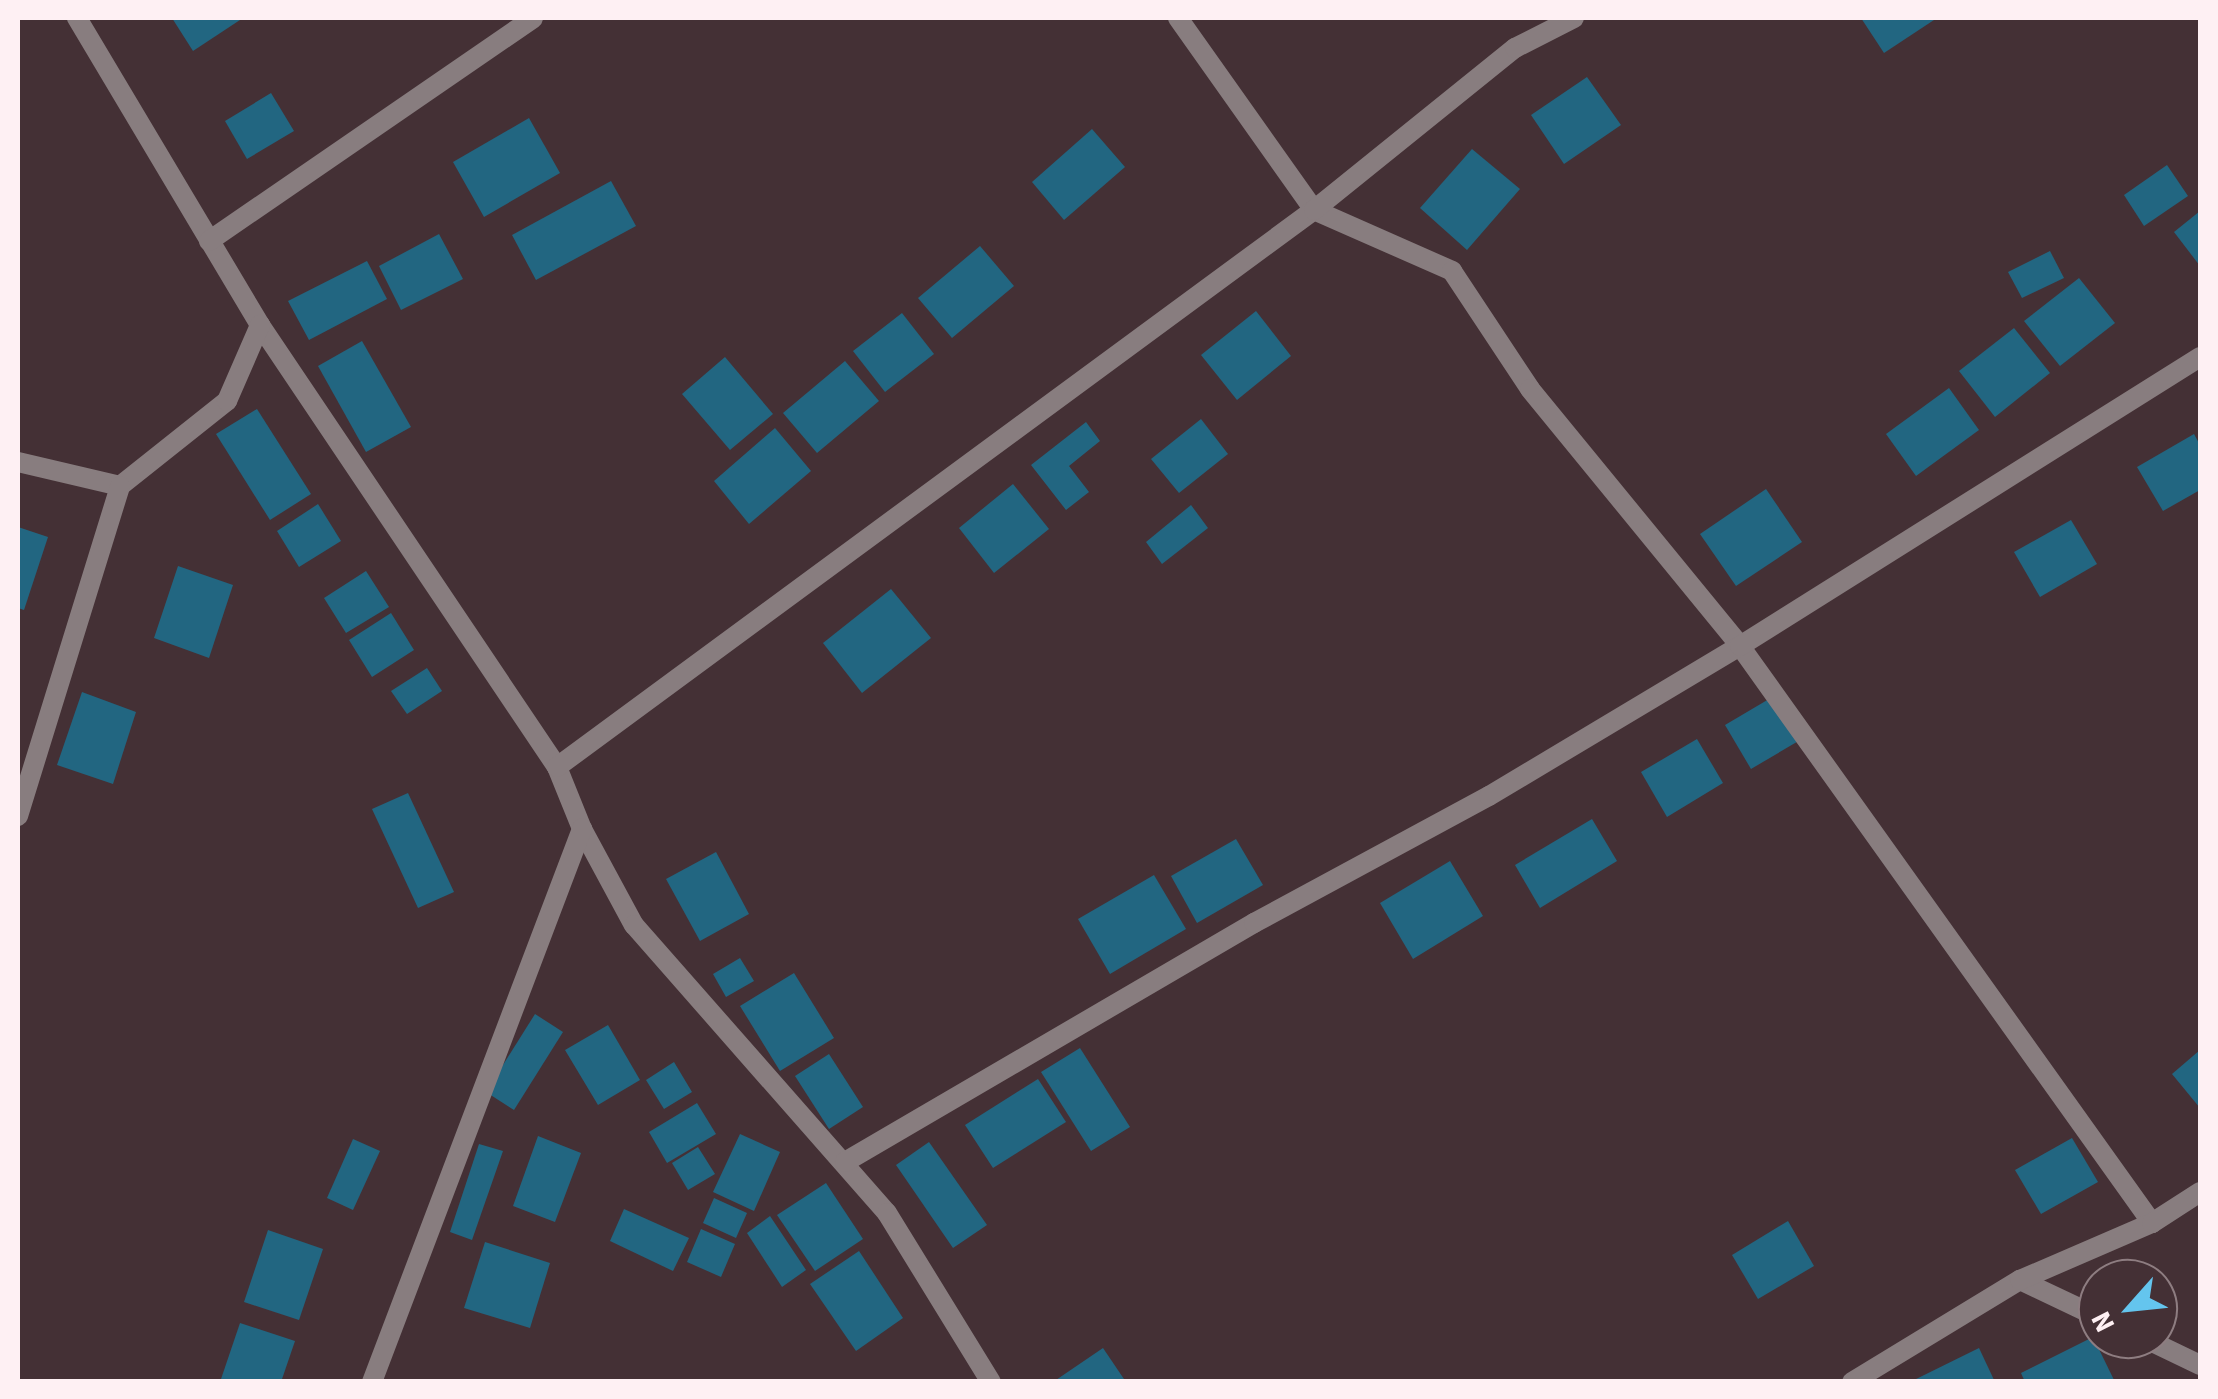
<!DOCTYPE html>
<style>
body{margin:0}
#map{position:relative;width:2218px;height:1399px;overflow:hidden;background:#443035;font-family:"Source Sans 3",sans-serif}
div>[style]{position:absolute}
.building>*{inset:0;background:#226681}
.street>*{height:20px;margin:-10px;padding:0 10px;transform-origin:10px;border-radius:10px;background:#887d7f}
span{translate:-50% -50%;white-space:nowrap;text-align:center;line-height:1.15;-webkit-text-stroke:8px #443035;paint-order:stroke}
.frame{position:absolute;inset:0;border:20px solid #fef0f3;pointer-events:none}
.north{position:absolute;left:2078px;top:1259px;width:100px;height:100px;box-sizing:border-box;background:#443035;border:2px solid #8e7d81;border-radius:50%;rotate:243deg;font-size:28px;font-weight:700;line-height:40px;text-align:center;color:#fef0f3}
.north::after{content:'';display:block;margin:auto;width:35px;height:45px;background:#64c5ee;clip-path:polygon(50% 0,100% 100%,50% 72%,0 100%)}
</style>
<div id="map">
<div class="building">
<i style="clip-path:polygon(172px 18px,243px 18px,193px 51px)"></i>
<i style="clip-path:polygon(1861px 18px,1937px 18px,1884px 53px)"></i>
<i style="clip-path:polygon(1587px 77px,1621px 125px,1564px 164px,1531px 115px)"></i>
<i style="clip-path:polygon(271px 93px,294px 131px,247px 159px,225px 121px)"></i>
<i style="clip-path:polygon(529px 118px,560px 173px,484px 217px,453px 162px)"></i>
<i style="clip-path:polygon(1092px 129px,1125px 167px,1064px 220px,1032px 182px)"></i>
<i style="clip-path:polygon(1472px 149px,1520px 189px,1467px 250px,1420px 208px)"></i>
<i style="clip-path:polygon(2167px 165px,2188px 196px,2144px 226px,2124px 195px)"></i>
<i style="clip-path:polygon(611px 181px,636px 226px,536px 280px,512px 235px)"></i>
<i style="clip-path:polygon(2200px 211px,2200px 266px,2174px 232px)"></i>
<i style="clip-path:polygon(439px 234px,463px 279px,401px 310px,379px 266px)"></i>
<i style="clip-path:polygon(980px 246px,1014px 286px,952px 338px,918px 298px)"></i>
<i style="clip-path:polygon(2050px 251px,2064px 278px,2022px 298px,2008px 272px)"></i>
<i style="clip-path:polygon(367px 261px,387px 299px,309px 340px,288px 301px)"></i>
<i style="clip-path:polygon(2079px 278px,2115px 323px,2060px 366px,2024px 321px)"></i>
<i style="clip-path:polygon(1256px 311px,1291px 356px,1237px 400px,1201px 355px)"></i>
<i style="clip-path:polygon(902px 313px,934px 354px,885px 392px,853px 351px)"></i>
<i style="clip-path:polygon(2014px 328px,2050px 373px,1995px 417px,1959px 371px)"></i>
<i style="clip-path:polygon(362px 341px,411px 427px,366px 452px,318px 366px)"></i>
<i style="clip-path:polygon(725px 357px,773px 414px,730px 450px,682px 394px)"></i>
<i style="clip-path:polygon(845px 361px,879px 401px,817px 453px,783px 413px)"></i>
<i style="clip-path:polygon(1949px 388px,1979px 430px,1916px 476px,1886px 434px)"></i>
<i style="clip-path:polygon(257px 409px,311px 494px,270px 520px,216px 434px)"></i>
<i style="clip-path:polygon(1201px 419px,1228px 454px,1179px 493px,1151px 459px)"></i>
<i style="clip-path:polygon(1086px 422px,1100px 441px,1069px 466px,1089px 492px,1066px 510px,1031px 465px)"></i>
<i style="clip-path:polygon(775px 428px,811px 471px,749px 524px,714px 481px)"></i>
<i style="clip-path:polygon(2194px 434px,2200px 445px,2200px 490px,2163px 511px,2137px 467px)"></i>
<i style="clip-path:polygon(1013px 484px,1049px 529px,994px 573px,959px 528px)"></i>
<i style="clip-path:polygon(1766px 489px,1802px 542px,1736px 586px,1700px 534px)"></i>
<i style="clip-path:polygon(318px 504px,341px 541px,299px 567px,277px 531px)"></i>
<i style="clip-path:polygon(1191px 505px,1208px 528px,1162px 564px,1146px 542px)"></i>
<i style="clip-path:polygon(2071px 520px,2097px 564px,2040px 597px,2014px 552px)"></i>
<i style="clip-path:polygon(18px 527px,48px 537px,24px 610px,18px 608px)"></i>
<i style="clip-path:polygon(178px 566px,233px 585px,209px 658px,154px 638px)"></i>
<i style="clip-path:polygon(366px 571px,389px 607px,346px 633px,324px 598px)"></i>
<i style="clip-path:polygon(891px 589px,931px 638px,862px 693px,823px 643px)"></i>
<i style="clip-path:polygon(391px 613px,414px 650px,372px 677px,349px 640px)"></i>
<i style="clip-path:polygon(427px 668px,442px 691px,407px 714px,391px 691px)"></i>
<i style="clip-path:polygon(82px 692px,136px 712px,113px 784px,57px 765px)"></i>
<i style="clip-path:polygon(1781px 692px,1807px 736px,1751px 769px,1725px 725px)"></i>
<i style="clip-path:polygon(1697px 739px,1723px 783px,1667px 817px,1641px 772px)"></i>
<i style="clip-path:polygon(408px 793px,454px 892px,418px 908px,372px 809px)"></i>
<i style="clip-path:polygon(1592px 819px,1617px 861px,1540px 908px,1515px 865px)"></i>
<i style="clip-path:polygon(1236px 839px,1263px 885px,1197px 923px,1171px 876px)"></i>
<i style="clip-path:polygon(716px 852px,749px 914px,700px 941px,666px 879px)"></i>
<i style="clip-path:polygon(1450px 861px,1483px 916px,1413px 959px,1380px 903px)"></i>
<i style="clip-path:polygon(1154px 875px,1186px 929px,1110px 974px,1078px 919px)"></i>
<i style="clip-path:polygon(740px 958px,754px 981px,726px 997px,713px 974px)"></i>
<i style="clip-path:polygon(794px 973px,834px 1038px,780px 1071px,740px 1006px)"></i>
<i style="clip-path:polygon(535px 1014px,563px 1032px,514px 1110px,486px 1092px)"></i>
<i style="clip-path:polygon(608px 1025px,640px 1080px,598px 1105px,565px 1050px)"></i>
<i style="clip-path:polygon(1080px 1048px,1130px 1127px,1091px 1151px,1041px 1072px)"></i>
<i style="clip-path:polygon(2200px 1050px,2200px 1108px,2172px 1074px)"></i>
<i style="clip-path:polygon(829px 1054px,863px 1107px,829px 1129px,795px 1076px)"></i>
<i style="clip-path:polygon(674px 1062px,692px 1092px,664px 1109px,646px 1080px)"></i>
<i style="clip-path:polygon(1038px 1079px,1066px 1122px,993px 1168px,965px 1125px)"></i>
<i style="clip-path:polygon(697px 1103px,716px 1134px,667px 1163px,649px 1132px)"></i>
<i style="clip-path:polygon(740px 1134px,780px 1152px,754px 1211px,713px 1192px)"></i>
<i style="clip-path:polygon(538px 1136px,581px 1153px,555px 1222px,513px 1206px)"></i>
<i style="clip-path:polygon(2072px 1138px,2098px 1182px,2041px 1214px,2015px 1170px)"></i>
<i style="clip-path:polygon(353px 1139px,380px 1151px,353px 1210px,327px 1198px)"></i>
<i style="clip-path:polygon(929px 1142px,987px 1225px,953px 1248px,896px 1165px)"></i>
<i style="clip-path:polygon(479px 1144px,503px 1151px,472px 1240px,450px 1232px)"></i>
<i style="clip-path:polygon(698px 1147px,715px 1174px,688px 1190px,672px 1163px)"></i>
<i style="clip-path:polygon(826px 1183px,863px 1239px,815px 1271px,777px 1215px)"></i>
<i style="clip-path:polygon(714px 1198px,747px 1213px,736px 1238px,703px 1223px)"></i>
<i style="clip-path:polygon(624px 1209px,689px 1238px,673px 1271px,610px 1241px)"></i>
<i style="clip-path:polygon(770px 1216px,806px 1270px,782px 1287px,747px 1233px)"></i>
<i style="clip-path:polygon(1788px 1221px,1814px 1266px,1758px 1299px,1732px 1255px)"></i>
<i style="clip-path:polygon(701px 1229px,735px 1244px,721px 1277px,687px 1262px)"></i>
<i style="clip-path:polygon(268px 1230px,323px 1249px,299px 1320px,244px 1302px)"></i>
<i style="clip-path:polygon(485px 1242px,550px 1263px,530px 1328px,464px 1308px)"></i>
<i style="clip-path:polygon(859px 1251px,903px 1318px,856px 1351px,810px 1284px)"></i>
<i style="clip-path:polygon(240px 1323px,295px 1341px,281px 1382px,220px 1382px)"></i>
<i style="clip-path:polygon(2093px 1337px,2115px 1382px,2025px 1382px,2021px 1373px)"></i>
<i style="clip-path:polygon(1103px 1348px,1126px 1382px,1053px 1382px)"></i>
<i style="clip-path:polygon(1979px 1348px,1995px 1382px,1910px 1382px)"></i>
</div>
<div class="street">
<i style="left:77px;top:18px;width:357px;rotate:59.2deg"></i>
<i style="left:260px;top:325px;width:533px;rotate:56.1deg"></i>
<i style="left:557px;top:767px;width:67px;rotate:68deg"></i>
<i style="left:582px;top:829px;width:109px;rotate:61.6deg"></i>
<i style="left:634px;top:925px;width:383px;rotate:48.7deg"></i>
<i style="left:887px;top:1213px;width:198px;rotate:58.4deg"></i>
<i style="left:1178px;top:18px;width:235px;rotate:54.7deg"></i>
<i style="left:1314px;top:210px;width:151px;rotate:23.8deg"></i>
<i style="left:1452px;top:271px;width:141px;rotate:56.5deg"></i>
<i style="left:1530px;top:389px;width:332px;rotate:50.7deg"></i>
<i style="left:1740px;top:646px;width:709px;rotate:54.47deg"></i>
<i style="left:209px;top:241px;width:393px;rotate:-34.5deg"></i>
<i style="left:18px;top:462px;width:105px;rotate:13.2deg"></i>
<i style="left:120px;top:486px;width:137px;rotate:-38.5deg"></i>
<i style="left:227px;top:401px;width:83px;rotate:-66.5deg"></i>
<i style="left:557px;top:767px;width:940px;rotate:-36.35deg"></i>
<i style="left:1314px;top:210px;width:258px;rotate:-38.9deg"></i>
<i style="left:1515px;top:48px;width:66px;rotate:-27deg"></i>
<i style="left:18px;top:816px;width:345px;rotate:-72.8deg"></i>
<i style="left:845px;top:1162px;width:474px;rotate:-30.3deg"></i>
<i style="left:1254px;top:923px;width:267px;rotate:-28.4deg"></i>
<i style="left:1489px;top:796px;width:292px;rotate:-30.9deg"></i>
<i style="left:1740px;top:646px;width:543px;rotate:-32.14deg"></i>
<i style="left:2020px;top:1280px;width:86px;rotate:25.4deg"></i>
<i style="left:2146px;top:1339px;width:60px;rotate:25.7deg"></i>
<i style="left:372px;top:1382px;width:592px;rotate:-69.21deg"></i>
<i style="left:1852px;top:1382px;width:197px;rotate:-31.3deg"></i>
<i style="left:2020px;top:1280px;width:144px;rotate:-23.4deg"></i>
<i style="left:2152px;top:1223px;width:57px;rotate:-32.9deg"></i>
</div>
<div class="frame"></div>
<div class="north">N</div>
</div>
